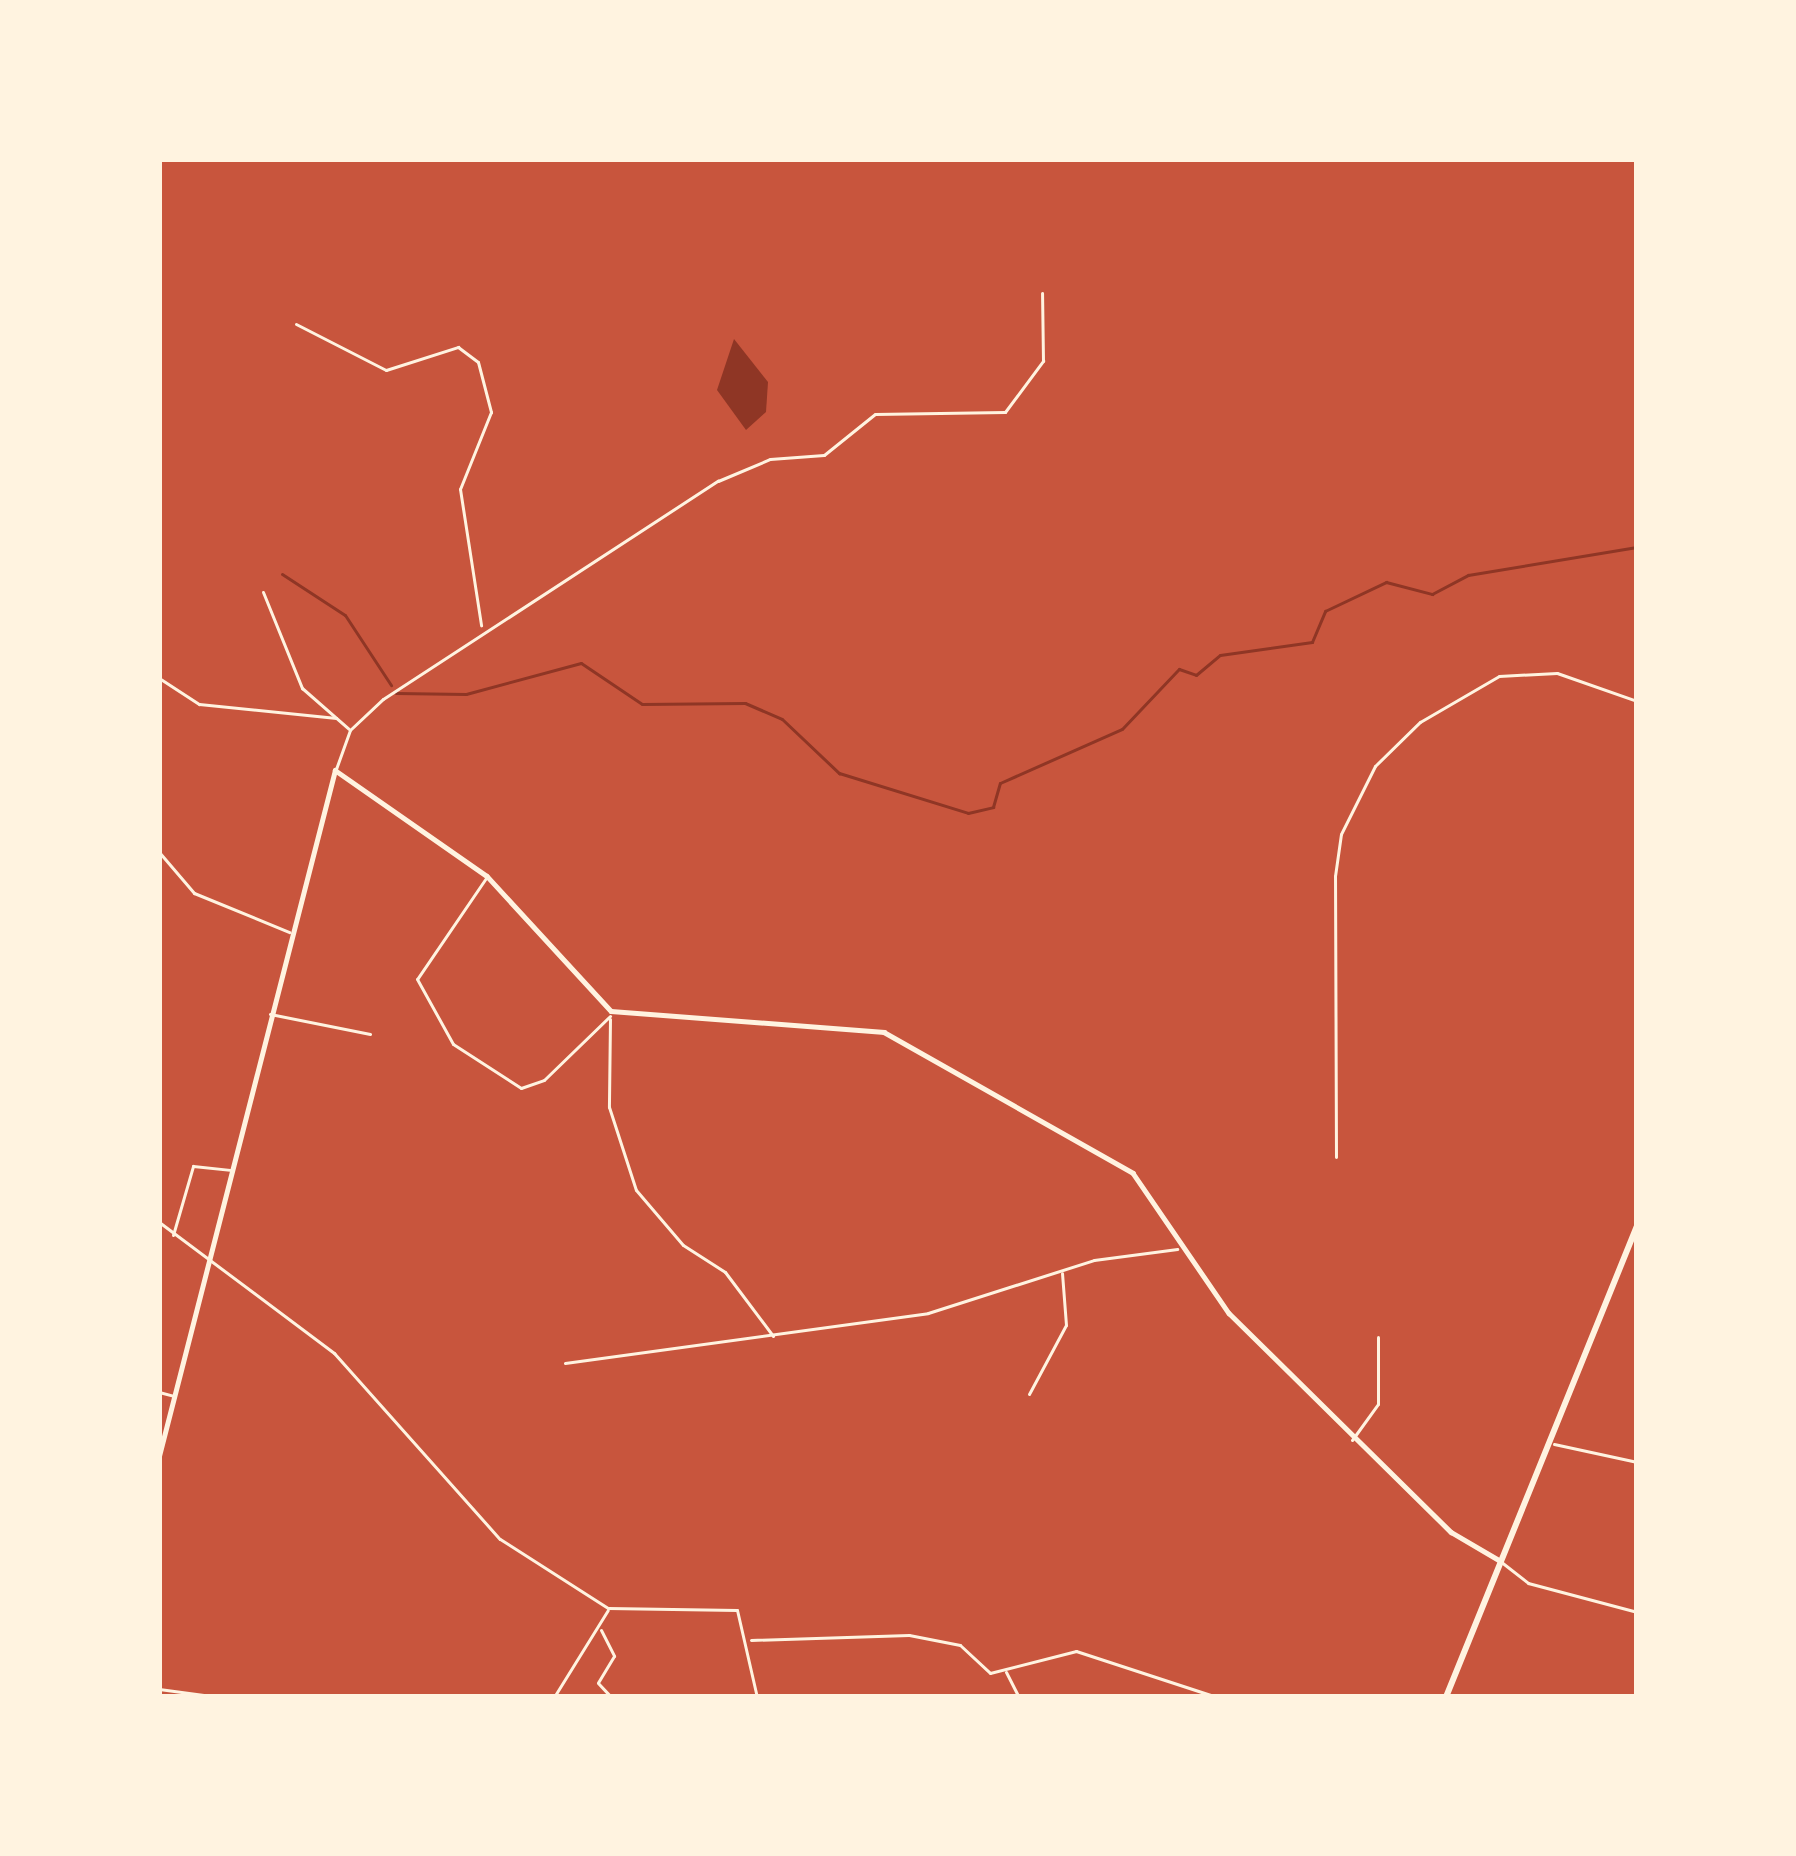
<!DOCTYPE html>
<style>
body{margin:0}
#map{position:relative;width:1796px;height:1856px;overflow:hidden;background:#c8553d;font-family:Arial,sans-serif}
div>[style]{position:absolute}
.water>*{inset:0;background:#8f3625}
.stream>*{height:3px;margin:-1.5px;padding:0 1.5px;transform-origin:1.5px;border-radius:1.5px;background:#8f3625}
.minor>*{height:3px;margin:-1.5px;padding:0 1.5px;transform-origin:1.5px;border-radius:1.5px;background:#fff3e0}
.tertiary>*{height:4.5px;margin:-2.25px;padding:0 2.25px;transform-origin:2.25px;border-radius:2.25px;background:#fff3e0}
.secondary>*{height:6px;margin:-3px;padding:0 3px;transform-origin:3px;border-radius:3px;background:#fff3e0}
span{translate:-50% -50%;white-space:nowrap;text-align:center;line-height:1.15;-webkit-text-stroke:9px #fff3e0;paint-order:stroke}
.frame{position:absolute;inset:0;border:162px solid #fff3e0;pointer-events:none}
</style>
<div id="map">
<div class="water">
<i style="clip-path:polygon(734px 339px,768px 382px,766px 412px,746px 430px,717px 390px)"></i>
</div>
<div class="stream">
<i style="left:282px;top:574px;width:75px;rotate:33.1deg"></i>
<i style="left:345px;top:615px;width:84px;rotate:56.7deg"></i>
<i style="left:396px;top:693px;width:70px;rotate:0.8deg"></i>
<i style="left:466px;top:694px;width:119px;rotate:-15.1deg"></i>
<i style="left:581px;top:663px;width:73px;rotate:33.9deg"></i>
<i style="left:642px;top:704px;width:103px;rotate:-0.6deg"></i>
<i style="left:745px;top:703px;width:40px;rotate:23.4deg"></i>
<i style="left:782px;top:719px;width:79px;rotate:43.5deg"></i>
<i style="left:839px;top:773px;width:135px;rotate:17.2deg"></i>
<i style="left:968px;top:813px;width:26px;rotate:-13deg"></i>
<i style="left:993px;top:807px;width:25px;rotate:-74deg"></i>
<i style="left:1000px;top:783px;width:133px;rotate:-23.9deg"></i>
<i style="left:1122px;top:729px;width:83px;rotate:-46.5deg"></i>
<i style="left:1179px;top:669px;width:18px;rotate:19deg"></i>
<i style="left:1196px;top:675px;width:31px;rotate:-40deg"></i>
<i style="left:1220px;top:655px;width:93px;rotate:-8deg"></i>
<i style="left:1312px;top:642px;width:34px;rotate:-67deg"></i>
<i style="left:1325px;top:611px;width:68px;rotate:-25.4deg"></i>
<i style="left:1386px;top:582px;width:48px;rotate:14.6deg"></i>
<i style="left:1432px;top:594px;width:41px;rotate:-27.8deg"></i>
<i style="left:1468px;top:575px;width:171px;rotate:-9.4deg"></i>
</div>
<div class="minor">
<i style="left:296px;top:324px;width:101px;rotate:27.1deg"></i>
<i style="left:386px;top:370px;width:76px;rotate:-17.7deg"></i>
<i style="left:458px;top:347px;width:25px;rotate:37deg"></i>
<i style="left:478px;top:362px;width:52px;rotate:75.4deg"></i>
<i style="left:491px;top:412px;width:83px;rotate:111.9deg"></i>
<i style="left:460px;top:489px;width:138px;rotate:81.2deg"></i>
<i style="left:263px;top:592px;width:104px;rotate:67.9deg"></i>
<i style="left:302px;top:688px;width:62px;rotate:41.1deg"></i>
<i style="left:159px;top:678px;width:48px;rotate:33deg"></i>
<i style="left:199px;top:704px;width:138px;rotate:5.8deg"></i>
<i style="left:336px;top:769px;width:41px;rotate:-70.3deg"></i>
<i style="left:350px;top:730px;width:45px;rotate:-43.2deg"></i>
<i style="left:383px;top:699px;width:400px;rotate:-33.1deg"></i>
<i style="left:718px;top:481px;width:56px;rotate:-22.9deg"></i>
<i style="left:770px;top:459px;width:54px;rotate:-4.2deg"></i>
<i style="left:824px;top:455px;width:65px;rotate:-38.8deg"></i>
<i style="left:875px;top:414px;width:130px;rotate:-0.9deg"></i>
<i style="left:1005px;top:412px;width:64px;rotate:-53.3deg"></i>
<i style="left:1043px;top:361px;width:68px;rotate:-90.8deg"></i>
<i style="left:159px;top:852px;width:54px;rotate:49.5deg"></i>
<i style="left:194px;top:893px;width:103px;rotate:22.3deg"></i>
<i style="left:486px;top:878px;width:122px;rotate:124.3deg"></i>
<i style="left:417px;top:979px;width:74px;rotate:61deg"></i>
<i style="left:453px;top:1044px;width:81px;rotate:32.9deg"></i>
<i style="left:521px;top:1088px;width:24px;rotate:-19deg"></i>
<i style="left:544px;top:1080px;width:92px;rotate:-44.1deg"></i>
<i style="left:270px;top:1014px;width:102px;rotate:11.3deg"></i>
<i style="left:610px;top:1019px;width:88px;rotate:90.7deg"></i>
<i style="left:609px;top:1107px;width:87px;rotate:72deg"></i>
<i style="left:636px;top:1190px;width:72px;rotate:49.5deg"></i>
<i style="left:683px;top:1245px;width:50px;rotate:32.7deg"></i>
<i style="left:725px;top:1272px;width:80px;rotate:53.1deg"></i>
<i style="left:1336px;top:1157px;width:281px;rotate:-90.2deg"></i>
<i style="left:1335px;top:876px;width:42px;rotate:-81.9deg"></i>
<i style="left:1341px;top:834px;width:76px;rotate:-63.4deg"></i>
<i style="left:1375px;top:766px;width:63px;rotate:-44.4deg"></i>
<i style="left:1420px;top:722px;width:91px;rotate:-30.2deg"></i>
<i style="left:1499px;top:676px;width:58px;rotate:-3deg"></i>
<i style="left:1557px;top:673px;width:85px;rotate:19.3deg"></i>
<i style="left:159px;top:1222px;width:219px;rotate:36.8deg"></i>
<i style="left:334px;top:1353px;width:249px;rotate:48.3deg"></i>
<i style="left:500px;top:1539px;width:128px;rotate:32.6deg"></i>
<i style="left:608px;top:1608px;width:129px;rotate:0.9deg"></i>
<i style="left:737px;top:1610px;width:89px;rotate:77.1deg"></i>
<i style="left:173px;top:1235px;width:72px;rotate:-73.8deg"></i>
<i style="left:193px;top:1166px;width:37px;rotate:6deg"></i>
<i style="left:565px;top:1363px;width:366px;rotate:-7.8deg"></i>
<i style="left:928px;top:1313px;width:174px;rotate:-17.7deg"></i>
<i style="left:1094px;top:1260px;width:84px;rotate:-7.5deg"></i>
<i style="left:159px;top:1392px;width:16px;rotate:15deg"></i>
<i style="left:1029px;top:1394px;width:78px;rotate:-61.8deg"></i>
<i style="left:1066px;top:1325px;width:52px;rotate:-94.4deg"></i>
<i style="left:1352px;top:1440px;width:44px;rotate:-54.2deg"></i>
<i style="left:1378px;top:1404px;width:67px;rotate:-90deg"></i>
<i style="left:1554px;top:1444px;width:85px;rotate:12.2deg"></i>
<i style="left:1500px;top:1561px;width:36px;rotate:38deg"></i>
<i style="left:1528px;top:1583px;width:113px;rotate:14.9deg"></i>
<i style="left:601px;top:1630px;width:29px;rotate:63deg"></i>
<i style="left:614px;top:1656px;width:31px;rotate:121deg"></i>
<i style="left:598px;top:1683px;width:19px;rotate:47deg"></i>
<i style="left:751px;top:1640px;width:158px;rotate:-1.8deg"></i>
<i style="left:909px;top:1635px;width:52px;rotate:11.1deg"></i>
<i style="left:960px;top:1645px;width:41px;rotate:43deg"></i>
<i style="left:990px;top:1673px;width:89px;rotate:-14.3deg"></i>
<i style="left:1076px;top:1651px;width:148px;rotate:18.1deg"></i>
<i style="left:1006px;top:1672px;width:28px;rotate:63deg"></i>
<i style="left:159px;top:1689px;width:60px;rotate:7.7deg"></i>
<i style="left:554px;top:1697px;width:102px;rotate:-58.2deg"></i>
</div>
<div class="tertiary">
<i style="left:159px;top:1456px;width:708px;rotate:-75.61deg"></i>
<i style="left:335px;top:770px;width:185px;rotate:34.9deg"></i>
<i style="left:487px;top:876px;width:183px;rotate:47.4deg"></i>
<i style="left:611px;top:1011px;width:274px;rotate:4.4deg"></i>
<i style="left:884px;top:1032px;width:286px;rotate:29.5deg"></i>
<i style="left:1133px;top:1173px;width:170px;rotate:55.6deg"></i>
<i style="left:1229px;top:1313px;width:312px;rotate:44.6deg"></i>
<i style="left:1451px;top:1532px;width:56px;rotate:30.3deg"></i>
</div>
<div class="secondary">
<i style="left:1446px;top:1697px;width:508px;rotate:-67.93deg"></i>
</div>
<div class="frame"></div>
</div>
